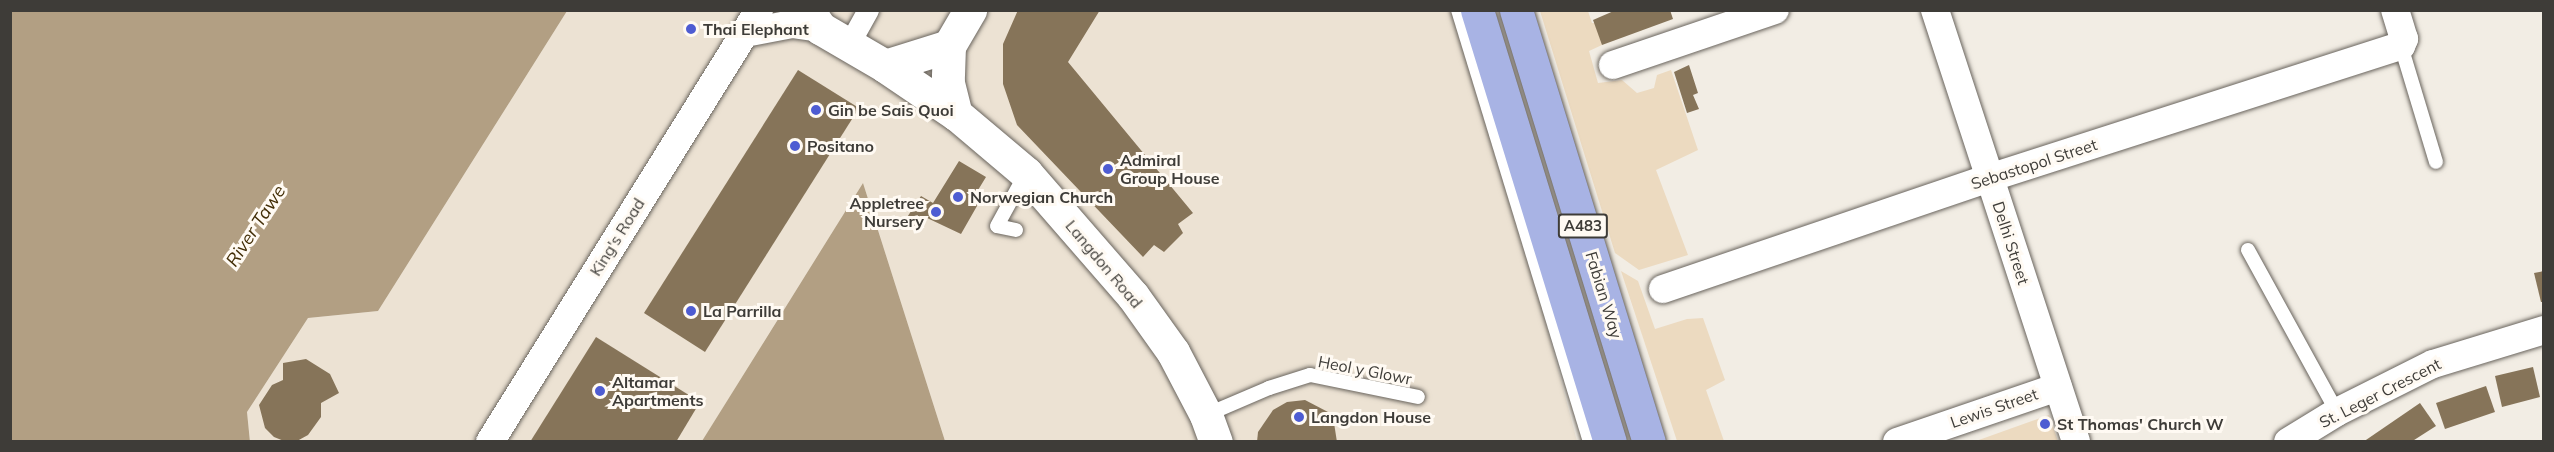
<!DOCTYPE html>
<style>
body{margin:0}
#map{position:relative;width:2554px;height:452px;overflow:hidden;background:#f2ede4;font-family:Mulish,sans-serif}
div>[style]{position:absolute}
.built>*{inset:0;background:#ece2d3}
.green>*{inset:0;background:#ecdac0}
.water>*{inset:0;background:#b29f83}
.building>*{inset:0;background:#867459}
.roads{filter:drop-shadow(0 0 2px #69645d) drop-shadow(0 0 2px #69645d)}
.service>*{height:14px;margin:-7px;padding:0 7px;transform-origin:7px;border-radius:7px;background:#fff}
.pedestrian>*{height:21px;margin:-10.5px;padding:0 10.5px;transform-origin:10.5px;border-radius:10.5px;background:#fff}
.minor>*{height:28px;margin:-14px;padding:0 14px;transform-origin:14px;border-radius:14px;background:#fff}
.tertiary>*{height:33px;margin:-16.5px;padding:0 16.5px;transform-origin:16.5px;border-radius:16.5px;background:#fff}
.trunk>*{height:33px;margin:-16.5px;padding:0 16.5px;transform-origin:16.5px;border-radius:16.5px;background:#a8b3e4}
.dots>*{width:16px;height:16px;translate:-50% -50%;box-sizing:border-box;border:3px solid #fffaf3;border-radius:50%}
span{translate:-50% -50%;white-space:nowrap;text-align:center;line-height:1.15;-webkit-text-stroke:6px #fffaf3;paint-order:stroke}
.shield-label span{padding:2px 4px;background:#fffaf3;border:2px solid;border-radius:4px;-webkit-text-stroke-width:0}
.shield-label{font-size:15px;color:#3e3c38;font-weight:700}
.poi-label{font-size:16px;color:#3e3c38;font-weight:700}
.left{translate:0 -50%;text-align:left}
.right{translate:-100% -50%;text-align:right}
.street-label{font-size:16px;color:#3e3c38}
.water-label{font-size:18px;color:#422d05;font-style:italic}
.frame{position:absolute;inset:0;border:12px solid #3e3c38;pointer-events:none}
</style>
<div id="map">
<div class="built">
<i style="clip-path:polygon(1463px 10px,1577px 441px,945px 441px,863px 183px,702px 441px,250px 441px,247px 412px,308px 318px,378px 311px,567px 11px)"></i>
</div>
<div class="green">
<i style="clip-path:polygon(1540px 11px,1588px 11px,1592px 23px,1598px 23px,1602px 45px,1589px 51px,1598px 83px,1622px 80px,1637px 93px,1654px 88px,1657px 75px,1671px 70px,1698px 150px,1656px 170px,1688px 255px,1639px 270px,1615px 253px)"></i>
<i style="clip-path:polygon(1621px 271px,1638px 281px,1655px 329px,1687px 319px,1703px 318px,1725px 380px,1706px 390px,1724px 441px,1677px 441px)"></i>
<i style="clip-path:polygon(2049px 415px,2058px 441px,1976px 441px)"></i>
</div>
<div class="water">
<i style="clip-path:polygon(10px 11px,11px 10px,567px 11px,378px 311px,308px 318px,247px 412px,250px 442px,11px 441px)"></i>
<i style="clip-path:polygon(863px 183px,945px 441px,702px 441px,737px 385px)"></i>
</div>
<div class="building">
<i style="clip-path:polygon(1018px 10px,1100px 10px,1068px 62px,1193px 213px,1178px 224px,1183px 233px,1164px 252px,1154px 245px,1143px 257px,1017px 125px,1003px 84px,1003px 44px)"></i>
<i style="clip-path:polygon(1616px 10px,1670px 10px,1673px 19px,1602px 45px,1593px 20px)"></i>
<i style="clip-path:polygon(1689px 65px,1698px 93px,1693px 95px,1699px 109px,1687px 113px,1674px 72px)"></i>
<i style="clip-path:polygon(798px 70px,859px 108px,705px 352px,644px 313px)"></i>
<i style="clip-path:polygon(959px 161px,986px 177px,975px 195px,981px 199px,961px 234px,925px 217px,916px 231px,902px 225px,921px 196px,933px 203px)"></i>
<i style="clip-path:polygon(2544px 271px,2544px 302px,2541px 302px,2534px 273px)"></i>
<i style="clip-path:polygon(596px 337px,700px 402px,676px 442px,530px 442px)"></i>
<i style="clip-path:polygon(306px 359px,330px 374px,339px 393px,321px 403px,321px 417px,308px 435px,297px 441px,284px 441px,274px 437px,265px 428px,259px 405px,272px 385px,283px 380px,283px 363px)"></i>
<i style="clip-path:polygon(2533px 367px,2540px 397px,2502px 407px,2495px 376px)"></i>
<i style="clip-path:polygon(2486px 386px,2495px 412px,2445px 429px,2436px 403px)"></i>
<i style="clip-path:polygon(1305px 400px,1328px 412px,1334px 423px,1337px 442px,1257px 442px,1258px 432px,1273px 410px,1287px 402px)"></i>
<i style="clip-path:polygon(2420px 403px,2436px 426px,2411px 442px,2363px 442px)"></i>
</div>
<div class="roads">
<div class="service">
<i style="left:1458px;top:10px;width:452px;rotate:73deg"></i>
<i style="left:2401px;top:46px;width:121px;rotate:73.2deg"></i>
<i style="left:1016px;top:230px;width:19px;rotate:-168deg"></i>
<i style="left:997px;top:226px;width:60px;rotate:-61.3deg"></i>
<i style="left:2248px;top:250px;width:185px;rotate:61.2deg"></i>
<i style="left:1206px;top:415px;width:69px;rotate:-23.2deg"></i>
<i style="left:1269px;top:388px;width:43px;rotate:-17.6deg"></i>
<i style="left:1310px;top:375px;width:110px;rotate:11.5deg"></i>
</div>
<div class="pedestrian">
<i style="left:849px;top:44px;width:39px;rotate:-61deg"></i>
</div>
<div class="minor">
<i style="left:1935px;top:10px;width:454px;rotate:71.9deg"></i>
<i style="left:745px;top:33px;width:48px;rotate:-10.8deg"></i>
<i style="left:792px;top:24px;width:28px;rotate:8deg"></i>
<i style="left:1613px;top:65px;width:171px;rotate:-18.8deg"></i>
<i style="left:1663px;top:289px;width:344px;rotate:-18.8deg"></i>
<i style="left:1989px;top:178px;width:433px;rotate:-17.8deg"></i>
<i style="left:2401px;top:46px;width:8px;rotate:-67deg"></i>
<i style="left:2404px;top:39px;width:30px;rotate:-107deg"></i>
<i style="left:490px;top:442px;width:509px;rotate:-58.09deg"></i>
<i style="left:1897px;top:442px;width:170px;rotate:-18.9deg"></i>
<i style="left:2288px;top:442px;width:57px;rotate:-31.5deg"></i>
<i style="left:2337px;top:412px;width:107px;rotate:-26.6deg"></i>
<i style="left:2433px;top:364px;width:116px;rotate:-17deg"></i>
</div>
<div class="tertiary">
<i style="left:808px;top:10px;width:22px;rotate:56deg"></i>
<i style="left:820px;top:28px;width:75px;rotate:30.3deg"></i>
<i style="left:885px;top:66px;width:86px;rotate:34.1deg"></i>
<i style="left:956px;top:114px;width:92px;rotate:40.1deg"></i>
<i style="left:1026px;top:173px;width:163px;rotate:49deg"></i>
<i style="left:1133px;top:296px;width:69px;rotate:54.5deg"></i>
<i style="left:1173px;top:352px;width:71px;rotate:62.4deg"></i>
<i style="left:1206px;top:415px;width:29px;rotate:70deg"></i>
<i style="left:949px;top:46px;width:37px;rotate:92deg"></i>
<i style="left:948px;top:83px;width:32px;rotate:76deg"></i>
<i style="left:885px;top:66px;width:67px;rotate:-17.4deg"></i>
<i style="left:949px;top:46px;width:42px;rotate:-59.7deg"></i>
</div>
<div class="trunk">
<i style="left:1477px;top:10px;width:452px;rotate:72.9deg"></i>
<i style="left:1516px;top:10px;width:452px;rotate:72.9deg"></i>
</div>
</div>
<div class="dots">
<i style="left:691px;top:29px;background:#4e5cd2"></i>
<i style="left:816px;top:110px;background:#4e5cd2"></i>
<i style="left:795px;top:146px;background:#4e5cd2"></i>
<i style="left:1108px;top:169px;background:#4e5cd2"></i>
<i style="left:958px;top:197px;background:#4e5cd2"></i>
<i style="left:936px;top:212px;background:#4e5cd2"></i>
<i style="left:691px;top:311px;background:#4e5cd2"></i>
<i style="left:600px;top:391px;background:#4e5cd2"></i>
<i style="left:1299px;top:417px;background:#4e5cd2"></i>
<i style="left:2045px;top:424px;background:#4e5cd2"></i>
</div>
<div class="shield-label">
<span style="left:1583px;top:226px">A483</span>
</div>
<div class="poi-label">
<span class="left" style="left:703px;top:29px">Thai Elephant</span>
<span class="left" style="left:828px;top:110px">Gin be Sais Quoi</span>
<span class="left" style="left:807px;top:146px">Positano</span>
<span class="left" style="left:1120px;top:169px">Admiral<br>Group House</span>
<span class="left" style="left:970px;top:197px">Norwegian Church</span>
<span class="right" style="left:924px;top:212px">Appletree<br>Nursery</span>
<span class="left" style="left:703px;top:311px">La Parrilla</span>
<span class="left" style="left:612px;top:391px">Altamar<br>Apartments</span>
<span class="left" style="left:1311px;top:417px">Langdon House</span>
<span class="left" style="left:2057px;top:424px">St Thomas' Church W</span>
</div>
<div class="street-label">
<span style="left:2034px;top:164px;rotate:-18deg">Sebastopol Street</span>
<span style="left:617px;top:237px;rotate:-58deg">King's Road</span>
<span style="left:2011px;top:243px;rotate:72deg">Delhi Street</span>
<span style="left:1104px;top:264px;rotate:50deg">Langdon Road</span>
<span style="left:1604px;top:295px;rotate:73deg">Fabian Way</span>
<span style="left:1365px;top:370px;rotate:11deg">Heol y Glowr</span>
<span style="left:2380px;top:393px;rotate:-27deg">St. Leger Crescent</span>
<span style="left:1994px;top:408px;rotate:-19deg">Lewis Street</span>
</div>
<div class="water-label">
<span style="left:256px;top:226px;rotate:-57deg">River Tawe</span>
</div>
<div class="frame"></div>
</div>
